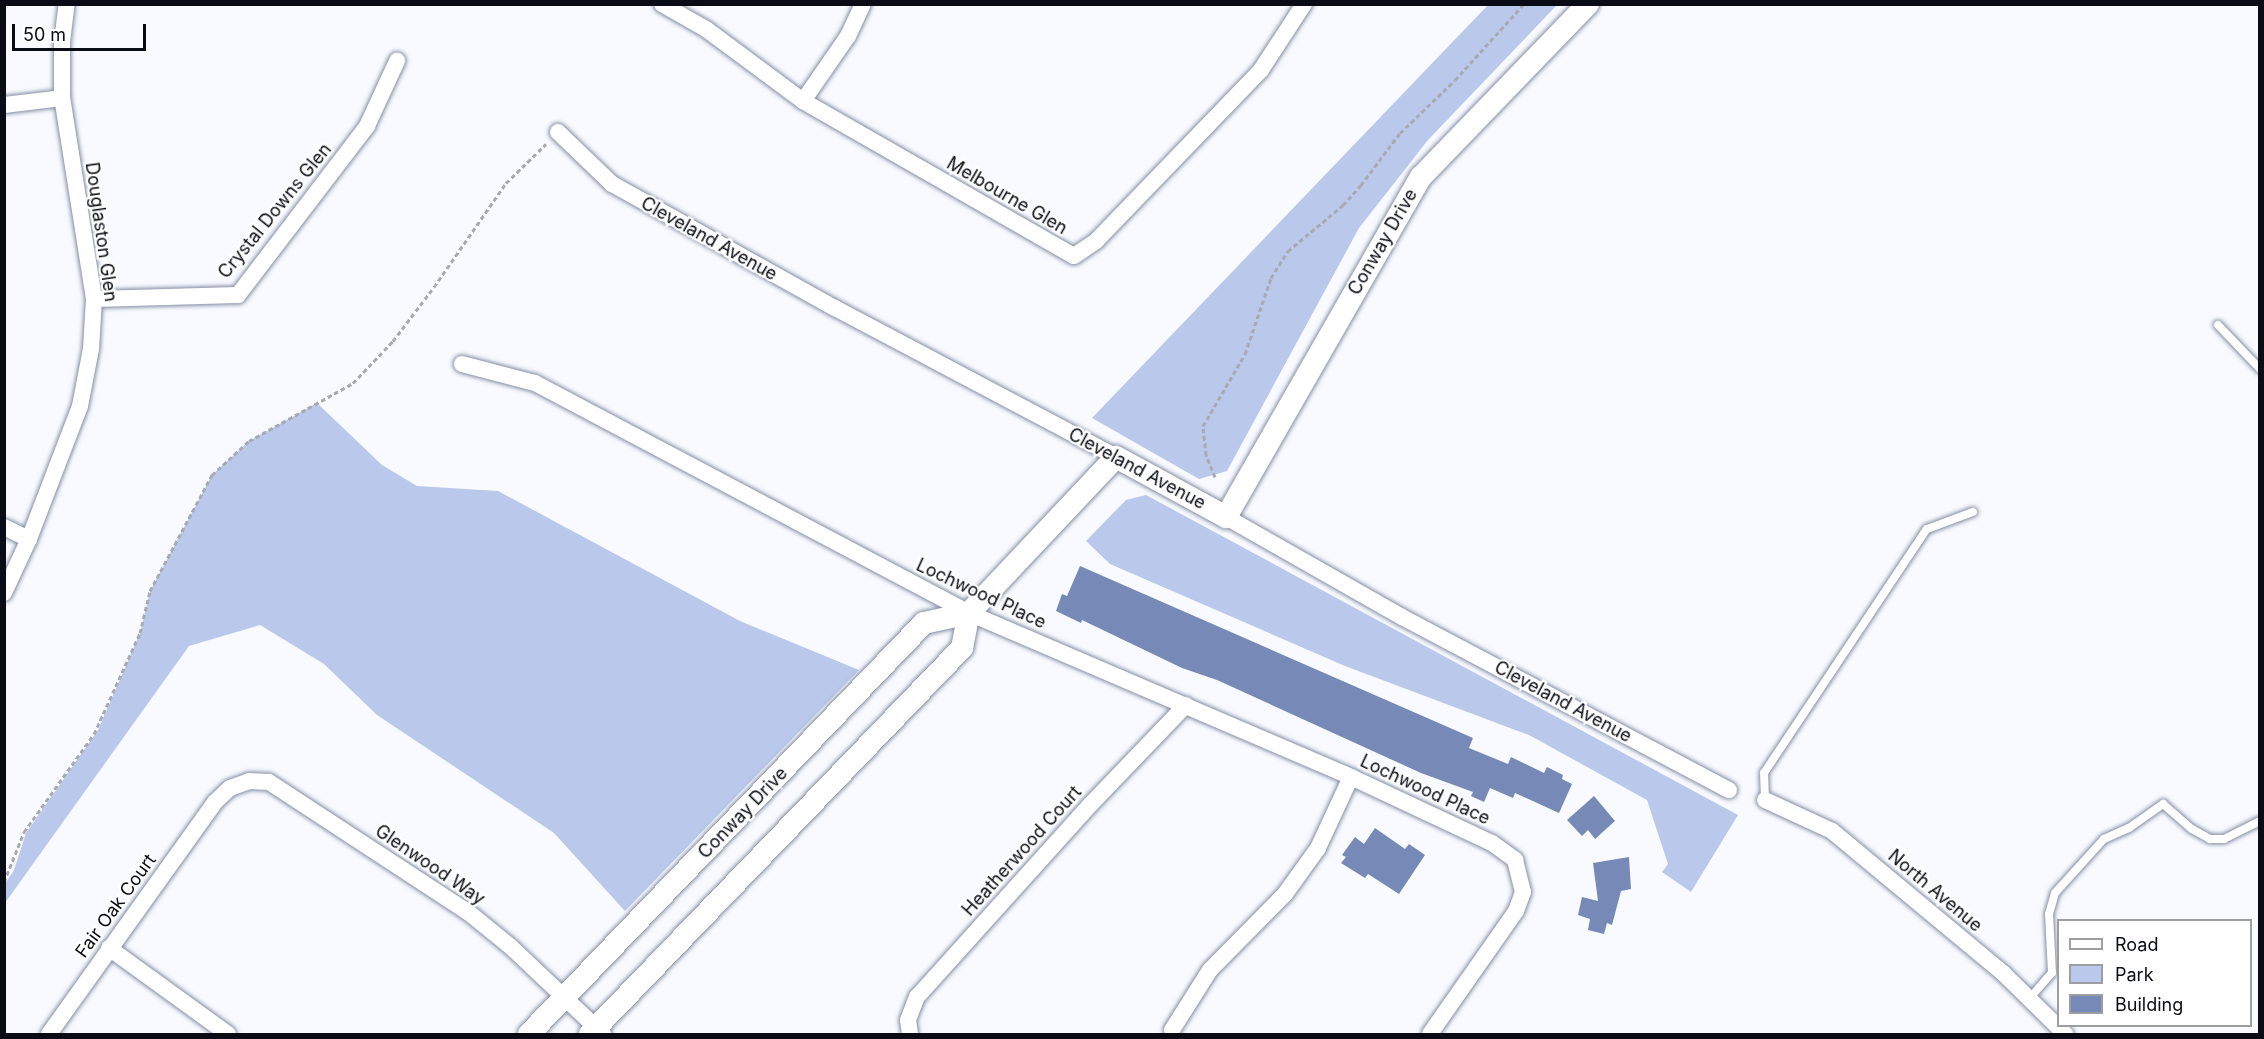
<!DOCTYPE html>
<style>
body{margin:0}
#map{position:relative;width:2264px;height:1039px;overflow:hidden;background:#f8faff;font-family:Inter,sans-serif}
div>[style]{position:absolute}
.green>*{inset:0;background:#b9c8eb}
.building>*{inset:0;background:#7789b6}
.path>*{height:3px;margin-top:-1.5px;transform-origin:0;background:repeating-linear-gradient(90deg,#a8aab0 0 4.5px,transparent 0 7.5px)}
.roads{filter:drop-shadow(0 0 2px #858ea4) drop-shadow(0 0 2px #858ea4)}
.lane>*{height:8px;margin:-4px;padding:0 4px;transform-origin:4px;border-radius:4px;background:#fff}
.street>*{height:16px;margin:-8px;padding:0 8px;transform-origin:8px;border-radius:8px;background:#fff}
.secondary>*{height:22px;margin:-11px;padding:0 11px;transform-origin:11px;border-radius:11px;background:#fff}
span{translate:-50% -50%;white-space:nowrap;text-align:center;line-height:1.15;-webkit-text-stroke:4.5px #fff;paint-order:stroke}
.street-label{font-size:18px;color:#090c14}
.frame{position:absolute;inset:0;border:6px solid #090c14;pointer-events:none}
.legend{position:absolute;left:2057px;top:919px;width:195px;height:108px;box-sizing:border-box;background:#fff;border:2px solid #9d9ea1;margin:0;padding:8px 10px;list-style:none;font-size:18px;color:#090c14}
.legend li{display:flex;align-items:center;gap:12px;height:30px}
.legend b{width:30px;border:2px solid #9d9ea1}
.scale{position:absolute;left:12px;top:24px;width:134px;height:27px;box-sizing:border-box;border:3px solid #090c14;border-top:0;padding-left:8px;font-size:18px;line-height:21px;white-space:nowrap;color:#090c14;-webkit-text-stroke:4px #fff;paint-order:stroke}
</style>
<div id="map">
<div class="green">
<i style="clip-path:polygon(1488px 5px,1557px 5px,1428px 140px,1359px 228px,1227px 471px,1199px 479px,1092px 418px)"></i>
<i style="clip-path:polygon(317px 403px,382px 465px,417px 486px,498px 491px,740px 621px,859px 670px,625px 911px,554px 833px,377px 715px,324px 664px,260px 625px,189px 646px,5px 903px,5px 884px,14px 870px,26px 833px,98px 730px,140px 633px,150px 591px,212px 475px,249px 441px)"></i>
<i style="clip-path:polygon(1146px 495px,1738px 815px,1691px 892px,1662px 872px,1668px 864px,1647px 800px,1529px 735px,1345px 666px,1110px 564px,1086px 541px,1126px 500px)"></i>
</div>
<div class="building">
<i style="clip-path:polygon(1080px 566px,1473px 738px,1469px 748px,1508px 764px,1511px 757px,1544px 773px,1547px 767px,1563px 775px,1562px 779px,1572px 784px,1559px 813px,1515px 793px,1513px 798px,1490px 788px,1484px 802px,1471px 796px,1473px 792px,1421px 773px,1217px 680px,1182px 668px,1082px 620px,1081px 623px,1056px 611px,1062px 594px,1067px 596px)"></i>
<i style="clip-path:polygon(1594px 796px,1615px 821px,1595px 839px,1588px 830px,1582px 836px,1567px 820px)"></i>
<i style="clip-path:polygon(1375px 828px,1405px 849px,1409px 844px,1425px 855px,1399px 894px,1368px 874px,1365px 878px,1341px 863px,1346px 857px,1342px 855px,1355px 837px,1364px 844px)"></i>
<i style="clip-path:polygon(1629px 857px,1631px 889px,1621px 891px,1612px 925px,1607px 923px,1604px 934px,1588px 930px,1590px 919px,1578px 915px,1582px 897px,1598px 901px,1593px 863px)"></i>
</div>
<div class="path">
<i style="left:1215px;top:477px;width:24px;rotate:-112deg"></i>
<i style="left:1206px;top:455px;width:29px;rotate:-96deg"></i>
<i style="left:1203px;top:426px;width:83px;rotate:-59.7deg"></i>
<i style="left:1245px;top:354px;width:80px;rotate:-71.1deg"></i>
<i style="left:1271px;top:278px;width:32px;rotate:-58deg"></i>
<i style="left:1288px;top:251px;width:72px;rotate:-39.9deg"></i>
<i style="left:1343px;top:205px;width:27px;rotate:-48deg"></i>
<i style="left:1361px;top:185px;width:65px;rotate:-53.1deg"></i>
<i style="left:1400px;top:133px;width:76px;rotate:-43.9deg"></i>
<i style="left:1455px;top:80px;width:103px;rotate:-47.8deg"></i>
<i style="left:4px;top:882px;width:54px;rotate:-68.2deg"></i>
<i style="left:24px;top:832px;width:120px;rotate:-54.5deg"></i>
<i style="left:94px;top:734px;width:111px;rotate:-65.5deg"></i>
<i style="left:140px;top:633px;width:43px;rotate:-76.6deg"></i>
<i style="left:150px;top:591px;width:132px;rotate:-61.9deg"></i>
<i style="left:212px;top:475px;width:50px;rotate:-42.6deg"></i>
<i style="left:249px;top:441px;width:119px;rotate:-29.1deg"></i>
<i style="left:353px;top:383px;width:58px;rotate:-46.4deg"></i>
<i style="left:393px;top:341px;width:68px;rotate:-52.8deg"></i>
<i style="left:434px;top:287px;width:126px;rotate:-55.3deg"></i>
<i style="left:506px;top:183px;width:56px;rotate:-44.3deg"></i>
</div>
<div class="roads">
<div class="lane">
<i style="left:2218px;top:325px;width:61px;rotate:46.3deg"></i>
<i style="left:1765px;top:800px;width:27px;rotate:-92deg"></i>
<i style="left:1764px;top:773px;width:293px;rotate:-56.3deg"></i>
<i style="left:1927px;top:529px;width:49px;rotate:-20.3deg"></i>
<i style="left:2029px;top:999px;width:35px;rotate:-49deg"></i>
<i style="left:2052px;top:973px;width:59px;rotate:-92.9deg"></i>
<i style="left:2049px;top:914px;width:22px;rotate:-74deg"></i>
<i style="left:2055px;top:893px;width:73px;rotate:-47.8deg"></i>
<i style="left:2104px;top:839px;width:27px;rotate:-24deg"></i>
<i style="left:2129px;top:828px;width:42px;rotate:-35.2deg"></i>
<i style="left:2163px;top:804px;width:38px;rotate:41deg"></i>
<i style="left:2192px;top:829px;width:21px;rotate:29deg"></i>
<i style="left:2210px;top:839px;width:14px"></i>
<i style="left:2224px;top:839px;width:40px;rotate:-26.6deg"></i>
</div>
<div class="street">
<i style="left:662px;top:4px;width:51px;rotate:29.6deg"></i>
<i style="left:706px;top:29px;width:121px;rotate:36.6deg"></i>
<i style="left:803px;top:101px;width:312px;rotate:29.8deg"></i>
<i style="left:1074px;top:256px;width:27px;rotate:-34deg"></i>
<i style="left:1096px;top:241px;width:238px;rotate:-46deg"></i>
<i style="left:1261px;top:70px;width:79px;rotate:-56.9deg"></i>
<i style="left:803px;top:101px;width:79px;rotate:-55.3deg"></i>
<i style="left:848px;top:36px;width:35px;rotate:-65deg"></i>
<i style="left:4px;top:105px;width:58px;rotate:-6.9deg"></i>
<i style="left:558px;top:132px;width:75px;rotate:43.9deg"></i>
<i style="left:612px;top:184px;width:255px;rotate:29.1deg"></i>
<i style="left:835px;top:308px;width:318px;rotate:27.9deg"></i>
<i style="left:94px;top:299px;width:144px;rotate:-1.6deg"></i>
<i style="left:238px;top:295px;width:213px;rotate:-52.6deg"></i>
<i style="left:367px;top:126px;width:72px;rotate:-65.2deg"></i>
<i style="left:462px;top:364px;width:75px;rotate:14.6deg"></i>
<i style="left:535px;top:383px;width:491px;rotate:27.9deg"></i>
<i style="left:969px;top:613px;width:416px;rotate:23.2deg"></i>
<i style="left:1351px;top:777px;width:156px;rotate:25.1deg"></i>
<i style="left:1492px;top:843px;width:29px;rotate:36deg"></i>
<i style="left:1515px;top:860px;width:33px;rotate:76deg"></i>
<i style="left:1523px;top:892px;width:20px;rotate:110deg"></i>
<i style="left:1516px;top:911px;width:150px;rotate:125deg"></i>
<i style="left:1226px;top:517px;width:202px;rotate:29.6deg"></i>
<i style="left:1402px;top:617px;width:370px;rotate:27.9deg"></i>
<i style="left:4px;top:527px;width:28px;rotate:26deg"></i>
<i style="left:4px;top:593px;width:60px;rotate:-65.2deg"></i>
<i style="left:29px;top:539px;width:142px;rotate:-69deg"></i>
<i style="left:80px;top:406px;width:58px;rotate:-79.1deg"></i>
<i style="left:91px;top:349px;width:50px;rotate:-86.6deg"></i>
<i style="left:94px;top:299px;width:204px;rotate:-99deg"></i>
<i style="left:62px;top:98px;width:56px;rotate:-90deg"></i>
<i style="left:62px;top:42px;width:38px;rotate:-83deg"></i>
<i style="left:1765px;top:800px;width:74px;rotate:24.8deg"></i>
<i style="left:1832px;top:831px;width:224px;rotate:39.7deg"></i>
<i style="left:2004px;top:974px;width:86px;rotate:44.5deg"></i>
<i style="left:109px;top:948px;width:147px;rotate:35.9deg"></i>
<i style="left:1172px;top:1030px;width:71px;rotate:-57.7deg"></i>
<i style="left:1210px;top:970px;width:107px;rotate:-45.4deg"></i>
<i style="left:1285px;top:894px;width:57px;rotate:-54.3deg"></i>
<i style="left:1318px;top:848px;width:78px;rotate:-65.1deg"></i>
<i style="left:49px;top:1034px;width:285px;rotate:-54.4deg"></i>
<i style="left:215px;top:802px;width:21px;rotate:-43deg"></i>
<i style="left:230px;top:788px;width:20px;rotate:-20deg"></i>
<i style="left:249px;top:781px;width:20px;rotate:3deg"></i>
<i style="left:269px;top:782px;width:238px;rotate:33.2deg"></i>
<i style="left:468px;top:912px;width:55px;rotate:39.1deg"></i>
<i style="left:511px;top:947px;width:127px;rotate:43.4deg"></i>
<i style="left:910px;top:1034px;width:14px;rotate:-98deg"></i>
<i style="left:908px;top:1020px;width:25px;rotate:-69deg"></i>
<i style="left:917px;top:997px;width:260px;rotate:-48deg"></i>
<i style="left:1091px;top:804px;width:137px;rotate:-46.2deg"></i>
</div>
<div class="secondary">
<i style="left:529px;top:1034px;width:570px;rotate:-46.14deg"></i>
<i style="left:924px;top:623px;width:46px;rotate:-12.5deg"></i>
<i style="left:590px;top:1034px;width:536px;rotate:-46.06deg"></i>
<i style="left:962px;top:648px;width:36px;rotate:-79deg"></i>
<i style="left:969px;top:613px;width:214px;rotate:-46.7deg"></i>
<i style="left:1116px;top:457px;width:125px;rotate:28.6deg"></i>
<i style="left:1226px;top:517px;width:392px;rotate:-60.2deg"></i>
<i style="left:1421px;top:177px;width:240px;rotate:-46deg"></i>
</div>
</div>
<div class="street-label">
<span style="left:1007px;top:196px;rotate:30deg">Melbourne Glen</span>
<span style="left:275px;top:211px;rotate:-51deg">Crystal Downs Glen</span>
<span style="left:101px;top:232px;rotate:82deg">Douglaston Glen</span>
<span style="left:709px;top:239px;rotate:29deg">Cleveland Avenue</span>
<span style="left:1383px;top:242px;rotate:-60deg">Conway Drive</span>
<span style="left:1137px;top:469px;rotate:28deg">Cleveland Avenue</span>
<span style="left:981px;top:594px;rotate:25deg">Lochwood Place</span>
<span style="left:1563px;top:702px;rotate:28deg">Cleveland Avenue</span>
<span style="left:1425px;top:790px;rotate:25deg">Lochwood Place</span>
<span style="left:743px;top:813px;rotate:-46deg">Conway Drive</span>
<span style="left:1022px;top:851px;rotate:-48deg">Heatherwood Court</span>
<span style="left:430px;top:865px;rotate:34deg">Glenwood Way</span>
<span style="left:1935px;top:891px;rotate:40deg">North Avenue</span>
<span style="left:116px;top:906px;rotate:-54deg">Fair Oak Court</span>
</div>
<div class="frame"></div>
<ul class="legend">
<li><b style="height:8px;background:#fff"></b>Road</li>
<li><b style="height:16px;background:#b9c8eb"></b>Park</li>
<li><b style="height:16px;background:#7789b6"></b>Building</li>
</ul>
<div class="scale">50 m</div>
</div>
